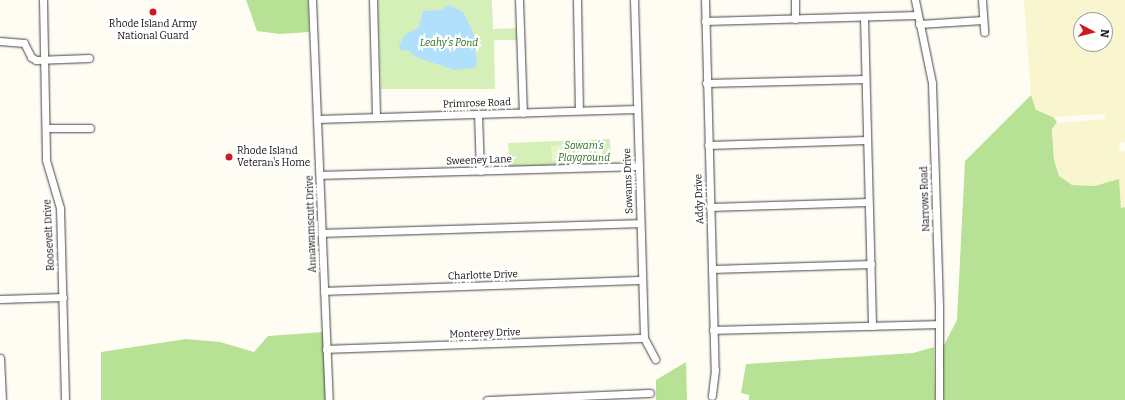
<!DOCTYPE html>
<style>
body{margin:0}
#map{position:relative;width:1125px;height:400px;overflow:hidden;background:#fffdf3;font-family:Bitter,serif}
div>[style]{position:absolute}
.farmland>*{inset:0;background:#f9f5cf}
.green>*{inset:0;background:#d4efb7}
.forest>*{inset:0;background:#b7e295}
.pitch>*{inset:0;background:#e6f5ca}
.water>*{inset:0;background:#b1e0fd}
.roads{filter:drop-shadow(0 0 1px #434343) drop-shadow(0 0 1px #434343)}
.minor>*{height:7px;margin:-3.5px;padding:0 3.5px;transform-origin:3.5px;border-radius:3.5px;background:#fff}
.dots>*{width:11px;height:11px;translate:-50% -50%;box-sizing:border-box;border:2px solid #fff;border-radius:50%}
span{translate:-50% -50%;white-space:nowrap;text-align:center;line-height:1.15;-webkit-text-stroke:4px #fff;paint-order:stroke}
.poi-label{font-size:10px;color:#101010}
.left{translate:0 -50%;text-align:left}
.park-label{font-size:10px;color:#2a7118;font-style:italic}
.street-label{font-size:10px;color:#101010}
.north{position:absolute;left:1073px;top:12px;width:40px;height:40px;box-sizing:border-box;background:#fff;border:1px solid #9f9f9f;border-radius:50%;rotate:97deg;font-size:11px;font-weight:700;line-height:16px;text-align:center;color:#101010}
.north::after{content:'';display:block;margin:auto;width:14px;height:18px;background:#d11720;clip-path:polygon(50% 0,100% 100%,50% 72%,0 100%)}
</style>
<div id="map">
<div class="farmland">
<i style="clip-path:polygon(evenodd,1024px 0,1125px 0,1125px 142px,1120px 142px,1119px 152px,1125px 151px,1125px 207px,1121px 208px,1119px 180px,1095px 186px,1072px 185px,1059px 176px,1054px 160px,1053px 125px,1057px 123px,1106px 119px,1103px 114px,1053px 117px,1036px 110px,1031px 95px,1024px 0,1081px 20px,1105px 20px,1105px 44px,1081px 44px,1081px 20px)"></i>
</div>
<div class="green">
<i style="clip-path:polygon(378px 0,492px 0,493px 29px,517px 28px,517px 40px,494px 40px,495px 89px,381px 89px)"></i>
<i style="clip-path:polygon(610px 139px,611px 163px,510px 167px,508px 143px)"></i>
</div>
<div class="forest">
<i style="clip-path:polygon(246px 0,308px 0,309px 32px,280px 34px,257px 31px)"></i>
<i style="clip-path:polygon(1031px 95px,1036px 110px,1053px 117px,1057px 122px,1052px 129px,1054px 160px,1059px 176px,1072px 185px,1095px 186px,1119px 179px,1121px 208px,1125px 207px,1125px 400px,944px 400px,943px 347px,957px 320px,965px 161px)"></i>
<i style="clip-path:polygon(323px 332px,328px 400px,101px 400px,101px 352px,186px 339px,220px 342px,254px 352px,268px 336px)"></i>
<i style="clip-path:polygon(934px 347px,935px 400px,749px 400px,749px 395px,741px 393px,746px 364px,913px 353px)"></i>
<i style="clip-path:polygon(686px 362px,687px 400px,656px 400px,656px 380px)"></i>
</div>
<div class="pitch">
<i style="clip-path:polygon(561px 145px,562px 160px,552px 161px,551px 146px)"></i>
</div>
<div class="water">
<i style="clip-path:polygon(449px 5px,463px 12px,473px 32px,477px 63px,475px 68px,455px 70px,415px 57px,410px 51px,400px 50px,399px 45px,405px 35px,419px 27px,423px 11px,441px 10px)"></i>
</div>
<div class="roads">
<div class="minor">
<i style="left:43px;top:0;width:160px;rotate:88.9deg"></i>
<i style="left:46px;top:160px;width:50px;rotate:73.7deg"></i>
<i style="left:60px;top:208px;width:192px;rotate:88.5deg"></i>
<i style="left:312px;top:0;width:400px;rotate:87.6deg"></i>
<i style="left:373px;top:0;width:117px;rotate:88.5deg"></i>
<i style="left:519px;top:0;width:113px;rotate:88deg"></i>
<i style="left:577px;top:0;width:110px;rotate:89deg"></i>
<i style="left:634px;top:0;width:338px;rotate:88.3deg"></i>
<i style="left:644px;top:338px;width:24px;rotate:62deg"></i>
<i style="left:705px;top:0;width:370px;rotate:88.5deg"></i>
<i style="left:715px;top:370px;width:26px;rotate:97deg"></i>
<i style="left:795px;top:0;width:19px;rotate:90deg"></i>
<i style="left:915px;top:0;width:85px;rotate:78.4deg"></i>
<i style="left:932px;top:83px;width:221px;rotate:88.2deg"></i>
<i style="left:939px;top:304px;width:96px;rotate:90deg"></i>
<i style="left:982px;top:0;width:32px;rotate:86deg"></i>
<i style="left:864px;top:18px;width:308px;rotate:88.5deg"></i>
<i style="left:705px;top:21px;width:212px;rotate:-1.6deg"></i>
<i style="left:919px;top:24px;width:64px;rotate:-3.6deg"></i>
<i style="left:0;top:41px;width:24px;rotate:5deg"></i>
<i style="left:24px;top:43px;width:16px;rotate:63deg"></i>
<i style="left:31px;top:57px;width:6px;rotate:31deg"></i>
<i style="left:36px;top:60px;width:53px;rotate:-2.2deg"></i>
<i style="left:706px;top:83px;width:159px;rotate:-1.4deg"></i>
<i style="left:478px;top:114px;width:57px;rotate:88deg"></i>
<i style="left:317px;top:119px;width:320px;rotate:-1.8deg"></i>
<i style="left:46px;top:128px;width:44px"></i>
<i style="left:708px;top:145px;width:158px;rotate:-1.8deg"></i>
<i style="left:320px;top:175px;width:319px;rotate:-1.6deg"></i>
<i style="left:710px;top:207px;width:158px;rotate:-1.8deg"></i>
<i style="left:322px;top:233px;width:318px;rotate:-1.8deg"></i>
<i style="left:712px;top:269px;width:159px;rotate:-1.8deg"></i>
<i style="left:324px;top:291px;width:318px;rotate:-2deg"></i>
<i style="left:0;top:299px;width:63px;rotate:-1.8deg"></i>
<i style="left:713px;top:330px;width:226px;rotate:-1.5deg"></i>
<i style="left:326px;top:349px;width:318px;rotate:-2deg"></i>
<i style="left:0;top:358px;width:42px;rotate:87.3deg"></i>
<i style="left:487px;top:400px;width:163px;rotate:-2.5deg"></i>
</div>
</div>
<div class="dots">
<i style="left:153px;top:12px;background:#d11720"></i>
<i style="left:229px;top:157px;background:#d11720"></i>
</div>
<div class="poi-label">
<span style="left:153px;top:30px">Rhode Island Army<br>National Guard</span>
<span class="left" style="left:237px;top:157px">Rhode Island<br>Veteran's Home</span>
</div>
<div class="park-label">
<span style="left:449px;top:44px">Leahy's Pond</span>
<span style="left:584px;top:152px">Sowam's<br>Playground</span>
</div>
<div class="street-label">
<span style="left:477px;top:104px;rotate:-2deg">Primrose Road</span>
<span style="left:479px;top:161px;rotate:-2deg">Sweeney Lane</span>
<span style="left:629px;top:181px;rotate:-92deg">Sowams Drive</span>
<span style="left:700px;top:199px;rotate:-92deg">Addy Drive</span>
<span style="left:926px;top:199px;rotate:-92deg">Narrows Road</span>
<span style="left:312px;top:224px;rotate:-92deg">Annawamscutt Drive</span>
<span style="left:50px;top:235px;rotate:-93deg">Roosevelt Drive</span>
<span style="left:483px;top:276px;rotate:-2deg">Charlotte Drive</span>
<span style="left:485px;top:334px;rotate:-2deg">Monterey Drive</span>
</div>
<div class="north">N</div>
</div>
